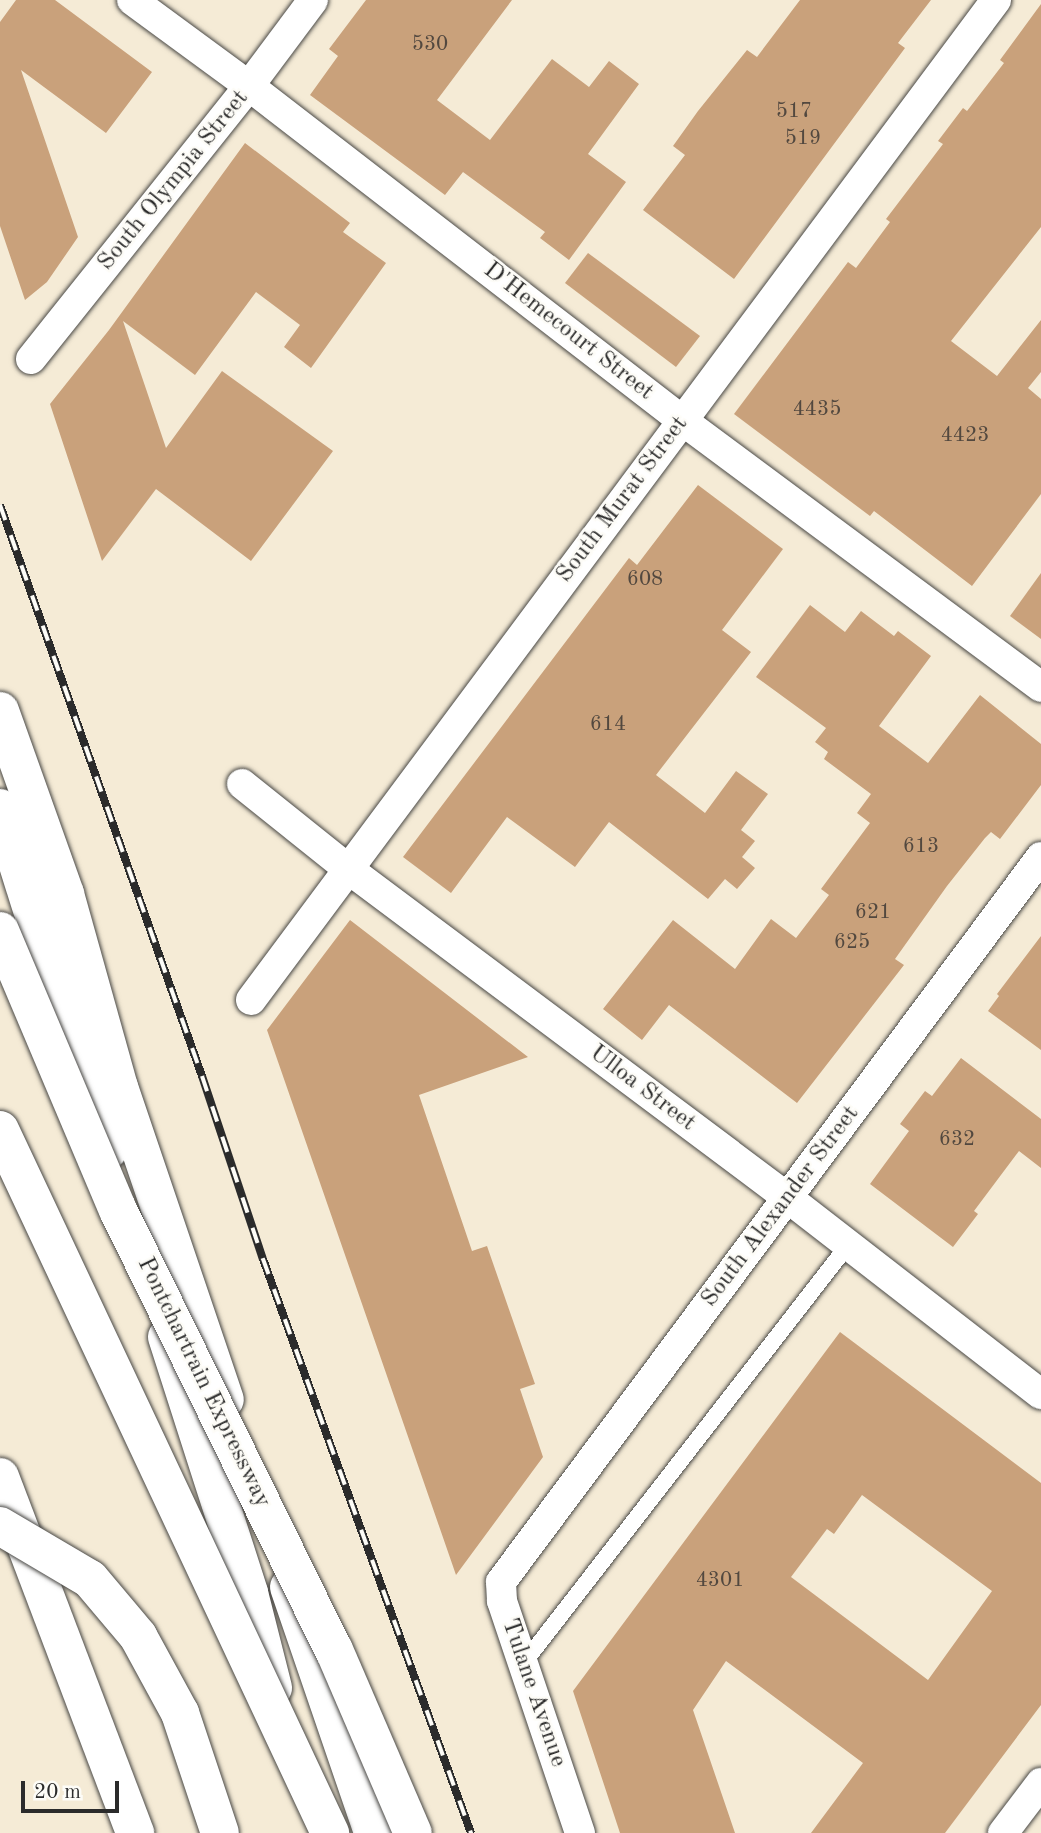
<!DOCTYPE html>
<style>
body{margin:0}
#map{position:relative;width:1041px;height:1833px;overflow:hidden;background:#f5ebd6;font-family:"Old Standard TT",serif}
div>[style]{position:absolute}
.building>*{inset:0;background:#c9a17b}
.roads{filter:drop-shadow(0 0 2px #494845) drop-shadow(0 0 2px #494845)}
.service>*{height:16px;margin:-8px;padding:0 8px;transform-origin:8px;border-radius:8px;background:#fff}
.minor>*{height:30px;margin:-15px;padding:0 15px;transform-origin:15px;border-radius:15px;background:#fff}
.motorway>*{height:38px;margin:-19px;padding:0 19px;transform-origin:19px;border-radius:19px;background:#fff}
.rail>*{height:8px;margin-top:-4px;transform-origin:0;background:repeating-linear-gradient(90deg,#fdfcf7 0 16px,#2b2b2b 0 32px);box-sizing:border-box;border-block:2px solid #2b2b2b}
.bridges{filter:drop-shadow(0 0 2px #494845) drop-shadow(0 0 2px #494845)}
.motorway-bridge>*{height:38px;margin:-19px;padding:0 19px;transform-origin:19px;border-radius:19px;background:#fff}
span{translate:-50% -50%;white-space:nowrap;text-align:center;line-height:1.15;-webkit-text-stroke:5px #fdfcf7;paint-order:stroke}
.number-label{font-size:21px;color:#52483f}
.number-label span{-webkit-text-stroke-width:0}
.street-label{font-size:24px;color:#2b2b2b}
.scale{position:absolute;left:21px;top:1781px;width:98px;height:32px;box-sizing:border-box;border:4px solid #2b2b2b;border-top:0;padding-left:9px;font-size:21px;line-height:24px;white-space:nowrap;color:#2b2b2b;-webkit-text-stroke:5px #fdfcf7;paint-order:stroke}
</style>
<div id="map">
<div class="building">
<i style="clip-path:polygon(16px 0,55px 0,152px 72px,106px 133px,21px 70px,78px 237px,47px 282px,25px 300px,0 226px,0 22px)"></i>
<i style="clip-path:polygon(366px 0,512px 0,437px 100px,490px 140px,552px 59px,589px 87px,609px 61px,639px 84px,588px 154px,626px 182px,569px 260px,540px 238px,545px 232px,463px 172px,445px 195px,310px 95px,338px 56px,329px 49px)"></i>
<i style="clip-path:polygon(800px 0,931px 0,898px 43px,905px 48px,734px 279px,643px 210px,685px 155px,673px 146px,698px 111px,747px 50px,757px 57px)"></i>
<i style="clip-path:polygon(1041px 4px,1041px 227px,951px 341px,997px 376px,1041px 320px,1041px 372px,1028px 388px,1041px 399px,1041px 494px,972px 586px,874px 511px,870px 516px,734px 414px,848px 262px,856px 268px,890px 222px,886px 219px,943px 144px,938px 141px,963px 108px,967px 111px,1004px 63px,1000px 60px)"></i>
<i style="clip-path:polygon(245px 143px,350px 223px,343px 232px,386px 263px,311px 368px,284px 347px,300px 325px,256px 292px,195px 375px,123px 321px,166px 448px,222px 371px,333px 451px,251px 561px,156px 489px,102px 561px,50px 404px,109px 330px)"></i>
<i style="clip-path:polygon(588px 253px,700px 336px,676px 367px,565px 283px)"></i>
<i style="clip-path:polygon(698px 485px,783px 549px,722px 630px,751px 652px,656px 775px,705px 813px,736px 771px,768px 794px,741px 830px,755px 841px,742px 857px,755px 868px,737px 889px,725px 879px,708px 899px,609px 822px,575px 867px,507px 817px,451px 893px,403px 857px,629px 558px,637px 565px)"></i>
<i style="clip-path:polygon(1041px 573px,1041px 639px,1010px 616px)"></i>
<i style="clip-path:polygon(810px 605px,845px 632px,861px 611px,894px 636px,898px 631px,931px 656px,879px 726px,928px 763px,980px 695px,1041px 744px,1041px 785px,1000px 839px,991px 832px,985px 838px,947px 886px,895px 959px,904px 965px,797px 1103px,669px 1005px,642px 1040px,603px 1009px,673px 920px,735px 969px,771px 919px,796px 938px,829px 895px,821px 889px,870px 823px,857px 813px,871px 794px,824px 759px,828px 752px,815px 742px,826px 728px,756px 677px)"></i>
<i style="clip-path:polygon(350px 920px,528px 1057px,419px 1095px,472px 1251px,487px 1246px,535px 1384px,520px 1389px,543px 1457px,456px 1575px,267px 1030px)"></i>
<i style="clip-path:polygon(1041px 936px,1041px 1050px,988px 1011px,999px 996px,997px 994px)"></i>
<i style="clip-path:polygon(961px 1058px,1041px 1119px,1041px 1168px,1019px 1151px,974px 1211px,978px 1214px,953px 1247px,870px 1184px,909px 1131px,900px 1124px,925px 1091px,932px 1096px)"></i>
<i style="clip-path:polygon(evenodd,840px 1332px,1041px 1483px,1041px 1705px,945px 1833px,811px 1833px,863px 1763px,726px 1661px,693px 1710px,735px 1833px,620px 1833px,573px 1691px,840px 1332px,862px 1495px,992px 1591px,928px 1680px,791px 1577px,827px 1529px,834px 1534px,862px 1495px)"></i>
</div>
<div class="roads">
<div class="service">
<i style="left:523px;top:1664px;width:530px;rotate:-52.2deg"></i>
</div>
<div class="minor">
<i style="left:132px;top:0;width:145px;rotate:36.3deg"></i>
<i style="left:249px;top:86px;width:548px;rotate:37.66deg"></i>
<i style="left:683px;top:421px;width:446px;rotate:36.6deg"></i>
<i style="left:31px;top:359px;width:349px;rotate:-51.4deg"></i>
<i style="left:249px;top:86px;width:107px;rotate:-53.3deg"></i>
<i style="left:242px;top:784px;width:134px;rotate:38.7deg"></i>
<i style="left:347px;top:868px;width:551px;rotate:36.81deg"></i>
<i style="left:788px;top:1198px;width:320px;rotate:37.8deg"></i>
<i style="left:251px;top:1000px;width:1247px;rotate:-53.31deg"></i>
<i style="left:580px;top:1833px;width:245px;rotate:-108.6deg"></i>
<i style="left:502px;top:1601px;width:19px;rotate:-93deg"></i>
<i style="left:501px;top:1582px;width:904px;rotate:-53.32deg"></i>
<i style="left:1003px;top:1833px;width:63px;rotate:-52.8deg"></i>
</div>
<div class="motorway">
<i style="left:0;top:711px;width:194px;rotate:70.4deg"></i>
<i style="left:65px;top:894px;width:200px;rotate:74.4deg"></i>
<i style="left:119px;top:1087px;width:330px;rotate:71.3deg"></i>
<i style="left:0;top:808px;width:359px;rotate:72.5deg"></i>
<i style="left:167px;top:1337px;width:269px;rotate:72.2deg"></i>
<i style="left:249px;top:1593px;width:98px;rotate:75.8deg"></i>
<i style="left:0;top:1477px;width:381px;rotate:69.2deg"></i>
<i style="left:289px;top:1587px;width:260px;rotate:71.1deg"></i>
</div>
</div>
<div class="rail">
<i style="left:0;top:505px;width:606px;rotate:70.52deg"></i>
<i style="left:202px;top:1076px;width:193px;rotate:71.6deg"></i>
<i style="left:263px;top:1259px;width:611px;rotate:70.08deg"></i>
</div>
<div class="bridges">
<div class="motorway-bridge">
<i style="left:0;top:931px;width:303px;rotate:67.1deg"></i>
<i style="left:118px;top:1210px;width:490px;rotate:63.9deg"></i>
<i style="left:334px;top:1650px;width:199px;rotate:66.7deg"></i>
<i style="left:0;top:1130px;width:777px;rotate:64.85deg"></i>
<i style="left:0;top:1526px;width:104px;rotate:30.5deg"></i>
<i style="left:90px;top:1579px;width:75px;rotate:49.9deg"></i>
<i style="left:138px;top:1636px;width:88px;rotate:61.4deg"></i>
<i style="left:180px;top:1713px;width:126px;rotate:71.6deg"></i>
</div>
</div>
<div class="number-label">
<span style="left:430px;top:45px">530</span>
<span style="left:794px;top:112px">517</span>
<span style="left:803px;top:139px">519</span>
<span style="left:817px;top:410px">4435</span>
<span style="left:965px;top:436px">4423</span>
<span style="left:645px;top:580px">608</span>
<span style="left:608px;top:725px">614</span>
<span style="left:921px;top:847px">613</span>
<span style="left:873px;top:913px">621</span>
<span style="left:852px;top:943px">625</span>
<span style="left:957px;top:1140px">632</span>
<span style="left:720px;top:1581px">4301</span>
</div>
<div class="street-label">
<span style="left:174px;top:181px;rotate:-51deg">South Olympia Street</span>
<span style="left:568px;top:332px;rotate:38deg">D'Hemecourt Street</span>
<span style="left:623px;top:500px;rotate:-53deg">South Murat Street</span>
<span style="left:642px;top:1089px;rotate:37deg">Ulloa Street</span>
<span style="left:781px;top:1207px;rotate:-53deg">South Alexander Street</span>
<span style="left:203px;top:1383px;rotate:64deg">Pontchartrain Expressway</span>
<span style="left:533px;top:1693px;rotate:71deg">Tulane Avenue</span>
</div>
<div class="scale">20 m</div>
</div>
